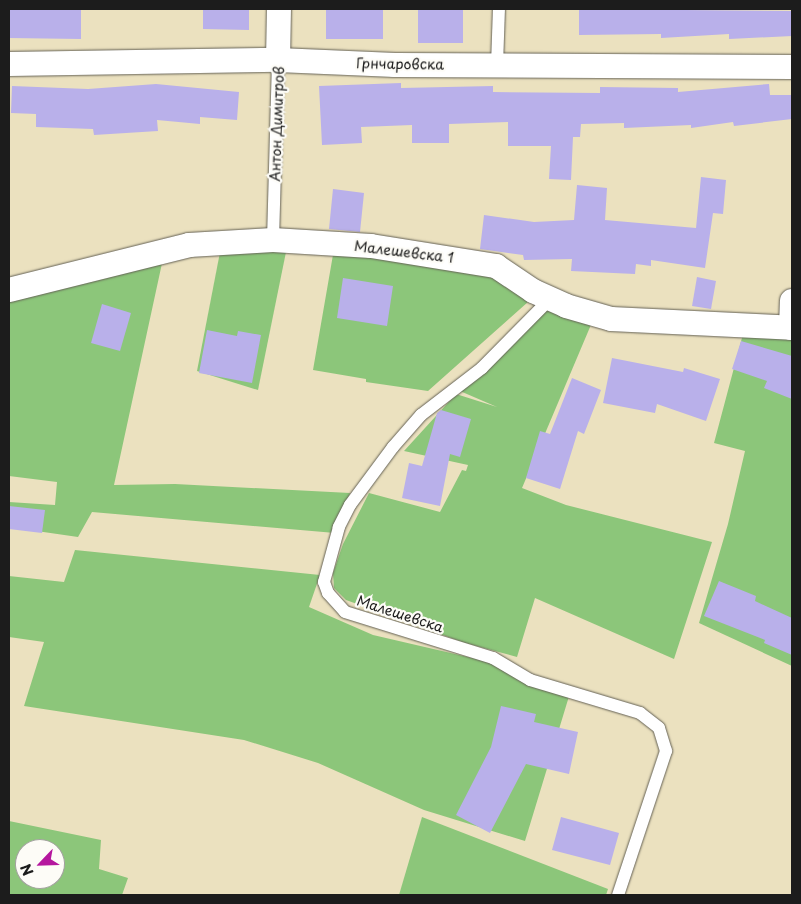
<!DOCTYPE html>
<meta charset="utf-8">
<style>
body{margin:0}
#map{position:relative;width:801px;height:904px;overflow:hidden;background:#ebe1bf;font-family:"Playpen Sans",sans-serif}
div>[style]{position:absolute}
.green>*{inset:0;background:#8cc67a}
.building>*{inset:0;background:#b9b0ea}
.roads{filter:drop-shadow(0 0 1px #646155) drop-shadow(0 0 1px #646155)}
.service>*{height:12px;margin:-6px;padding:0 6px;transform-origin:6px;border-radius:6px;background:#fff}
.minor>*{height:24px;margin:-12px;padding:0 12px;transform-origin:12px;border-radius:12px;background:#fff}
span{translate:-50% -50%;white-space:nowrap;text-align:center;line-height:1.15;-webkit-text-stroke:4.5px #fdfcf7;paint-order:stroke}
.street-label{font-size:14px;color:#1c1c1c}
.frame{position:absolute;inset:0;border:10px solid #1c1c1c;pointer-events:none}
.north{position:absolute;left:15px;top:839px;width:50px;height:50px;box-sizing:border-box;background:#fdfcf7;border:1px solid #a3a29f;border-radius:50%;rotate:246deg;font-size:14px;font-weight:700;line-height:20px;text-align:center;color:#1c1c1c}
.north::after{content:'';display:block;margin:auto;width:18px;height:22px;background:#b5179e;clip-path:polygon(50% 0,100% 100%,50% 72%,0 100%)}
</style>
<div id="map">
<div class="green">
<i style="clip-path:polygon(221px 247px,287px 247px,258px 390px,197px 371px)"></i>
<i style="clip-path:polygon(334px 249px,497px 274px,537px 294px,428px 391px,366px 382px,366px 379px,313px 370px)"></i>
<i style="clip-path:polygon(164px 254px,114px 485px,175px 484px,350px 493px,335px 533px,92px 512px,78px 537px,9px 527px,9px 502px,55px 505px,57px 482px,9px 476px,9px 294px)"></i>
<i style="clip-path:polygon(546px 302px,593px 320px,522px 488px,566px 505px,712px 542px,674px 659px,535px 598px,517px 657px,465px 643px,346px 600px,334px 588px,333px 573px,343px 544px,369px 493px,440px 512px,462px 470px,466px 471px,468px 465px,404px 451px,456px 394px,497px 407px,453px 388px)"></i>
<i style="clip-path:polygon(743px 334px,792px 340px,792px 666px,699px 623px,728px 524px,745px 451px,714px 443px)"></i>
<i style="clip-path:polygon(75px 550px,320px 575px,309px 607px,373px 635px,511px 667px,570px 693px,525px 841px,424px 810px,318px 763px,244px 740px,24px 706px,44px 642px,9px 637px,9px 576px,64px 582px)"></i>
<i style="clip-path:polygon(422px 817px,608px 889px,606px 895px,399px 895px)"></i>
<i style="clip-path:polygon(evenodd,9px 821px,101px 840px,99px 869px,128px 878px,122px 895px,9px 895px,9px 821px,25px 849px,55px 849px,55px 879px,25px 879px,25px 849px)"></i>
</div>
<div class="building">
<i style="clip-path:polygon(9px 9px,81px 9px,81px 39px,9px 38px)"></i>
<i style="clip-path:polygon(203px 9px,249px 9px,249px 30px,203px 29px)"></i>
<i style="clip-path:polygon(326px 9px,383px 9px,383px 39px,326px 39px)"></i>
<i style="clip-path:polygon(418px 9px,463px 9px,463px 43px,418px 43px)"></i>
<i style="clip-path:polygon(579px 9px,791px 11px,792px 36px,729px 39px,729px 34px,661px 38px,661px 34px,579px 35px)"></i>
<i style="clip-path:polygon(401px 83px,401px 88px,493px 86px,493px 92px,600px 93px,600px 87px,678px 88px,678px 92px,769px 84px,770px 95px,792px 95px,792px 119px,734px 126px,733px 122px,691px 128px,691px 125px,624px 128px,624px 123px,581px 124px,580px 137px,573px 137px,571px 180px,549px 179px,551px 146px,508px 146px,508px 122px,449px 124px,449px 143px,412px 143px,412px 125px,361px 127px,362px 143px,322px 145px,319px 86px)"></i>
<i style="clip-path:polygon(156px 84px,239px 92px,237px 120px,200px 117px,200px 124px,157px 120px,158px 131px,94px 135px,93px 129px,36px 127px,36px 114px,11px 113px,12px 86px,88px 89px)"></i>
<i style="clip-path:polygon(701px 177px,726px 180px,723px 214px,713px 213px,705px 268px,651px 260px,651px 266px,636px 264px,635px 274px,571px 271px,572px 259px,524px 260px,523px 255px,480px 249px,484px 215px,534px 222px,574px 220px,577px 185px,607px 188px,605px 220px,696px 228px)"></i>
<i style="clip-path:polygon(333px 189px,364px 193px,360px 232px,329px 229px)"></i>
<i style="clip-path:polygon(697px 277px,716px 281px,711px 309px,692px 306px)"></i>
<i style="clip-path:polygon(343px 278px,393px 286px,387px 326px,337px 318px)"></i>
<i style="clip-path:polygon(102px 304px,131px 313px,120px 351px,91px 343px)"></i>
<i style="clip-path:polygon(207px 330px,237px 336px,238px 331px,261px 335px,252px 383px,199px 373px)"></i>
<i style="clip-path:polygon(741px 341px,792px 356px,792px 399px,764px 388px,767px 381px,732px 369px)"></i>
<i style="clip-path:polygon(612px 358px,683px 372px,684px 368px,720px 379px,706px 421px,657px 404px,655px 413px,603px 403px)"></i>
<i style="clip-path:polygon(572px 378px,601px 390px,584px 434px,578px 431px,560px 489px,526px 478px,540px 431px,550px 434px)"></i>
<i style="clip-path:polygon(441px 410px,471px 419px,460px 457px,450px 454px,440px 506px,402px 498px,409px 463px,422px 466px,437px 413px)"></i>
<i style="clip-path:polygon(9px 506px,45px 510px,42px 533px,9px 529px)"></i>
<i style="clip-path:polygon(719px 581px,756px 596px,755px 601px,792px 618px,792px 655px,764px 643px,765px 640px,704px 616px)"></i>
<i style="clip-path:polygon(501px 706px,536px 714px,534px 722px,578px 732px,569px 774px,526px 764px,490px 833px,456px 815px,491px 747px)"></i>
<i style="clip-path:polygon(561px 817px,619px 833px,610px 865px,552px 850px)"></i>
</div>
<div class="roads">
<div class="service">
<i style="left:497px;top:65px;width:56px;rotate:-88deg"></i>
<i style="left:273px;top:240px;width:180px;rotate:-88.4deg"></i>
<i style="left:550px;top:299px;width:97px;rotate:134.6deg"></i>
<i style="left:482px;top:368px;width:77px;rotate:142.4deg"></i>
<i style="left:421px;top:415px;width:43px;rotate:131.2deg"></i>
<i style="left:393px;top:447px;width:72px;rotate:126.6deg"></i>
<i style="left:350px;top:505px;width:25px;rotate:117deg"></i>
<i style="left:339px;top:527px;width:57px;rotate:105.3deg"></i>
<i style="left:324px;top:582px;width:12px;rotate:70deg"></i>
<i style="left:328px;top:593px;width:25px;rotate:48deg"></i>
<i style="left:345px;top:612px;width:155px;rotate:17.3deg"></i>
<i style="left:493px;top:658px;width:43px;rotate:30.7deg"></i>
<i style="left:530px;top:680px;width:115px;rotate:16.7deg"></i>
<i style="left:640px;top:713px;width:24px;rotate:38deg"></i>
<i style="left:659px;top:728px;width:24px;rotate:73deg"></i>
<i style="left:666px;top:751px;width:152px;rotate:108.4deg"></i>
</div>
<div class="minor">
<i style="left:278px;top:60px;width:51px;rotate:-88.9deg"></i>
<i style="left:9px;top:64px;width:269px;rotate:-0.9deg"></i>
<i style="left:278px;top:60px;width:117px;rotate:2.4deg"></i>
<i style="left:395px;top:65px;width:397px;rotate:0.3deg"></i>
<i style="left:9px;top:290px;width:186px;rotate:-14deg"></i>
<i style="left:189px;top:245px;width:84px;rotate:-3.4deg"></i>
<i style="left:273px;top:240px;width:98px;rotate:3.5deg"></i>
<i style="left:371px;top:246px;width:127px;rotate:9.1deg"></i>
<i style="left:496px;top:266px;width:45px;rotate:34deg"></i>
<i style="left:533px;top:291px;width:36px;rotate:24deg"></i>
<i style="left:566px;top:306px;width:47px;rotate:16.1deg"></i>
<i style="left:611px;top:319px;width:181px;rotate:2.8deg"></i>
<i style="left:791px;top:328px;width:27px;rotate:-88deg"></i>
</div>
</div>
<div class="street-label">
<span style="left:400px;top:64px;rotate:1deg">Грнчаровска</span>
<span style="left:277px;top:124px;rotate:-88deg">Антон Димитров</span>
<span style="left:404px;top:252px;rotate:7deg">Малешевска 1</span>
<span style="left:400px;top:614px;rotate:18deg">Малешевска</span>
</div>
<div class="frame"></div>
<div class="north">N</div>
</div>
